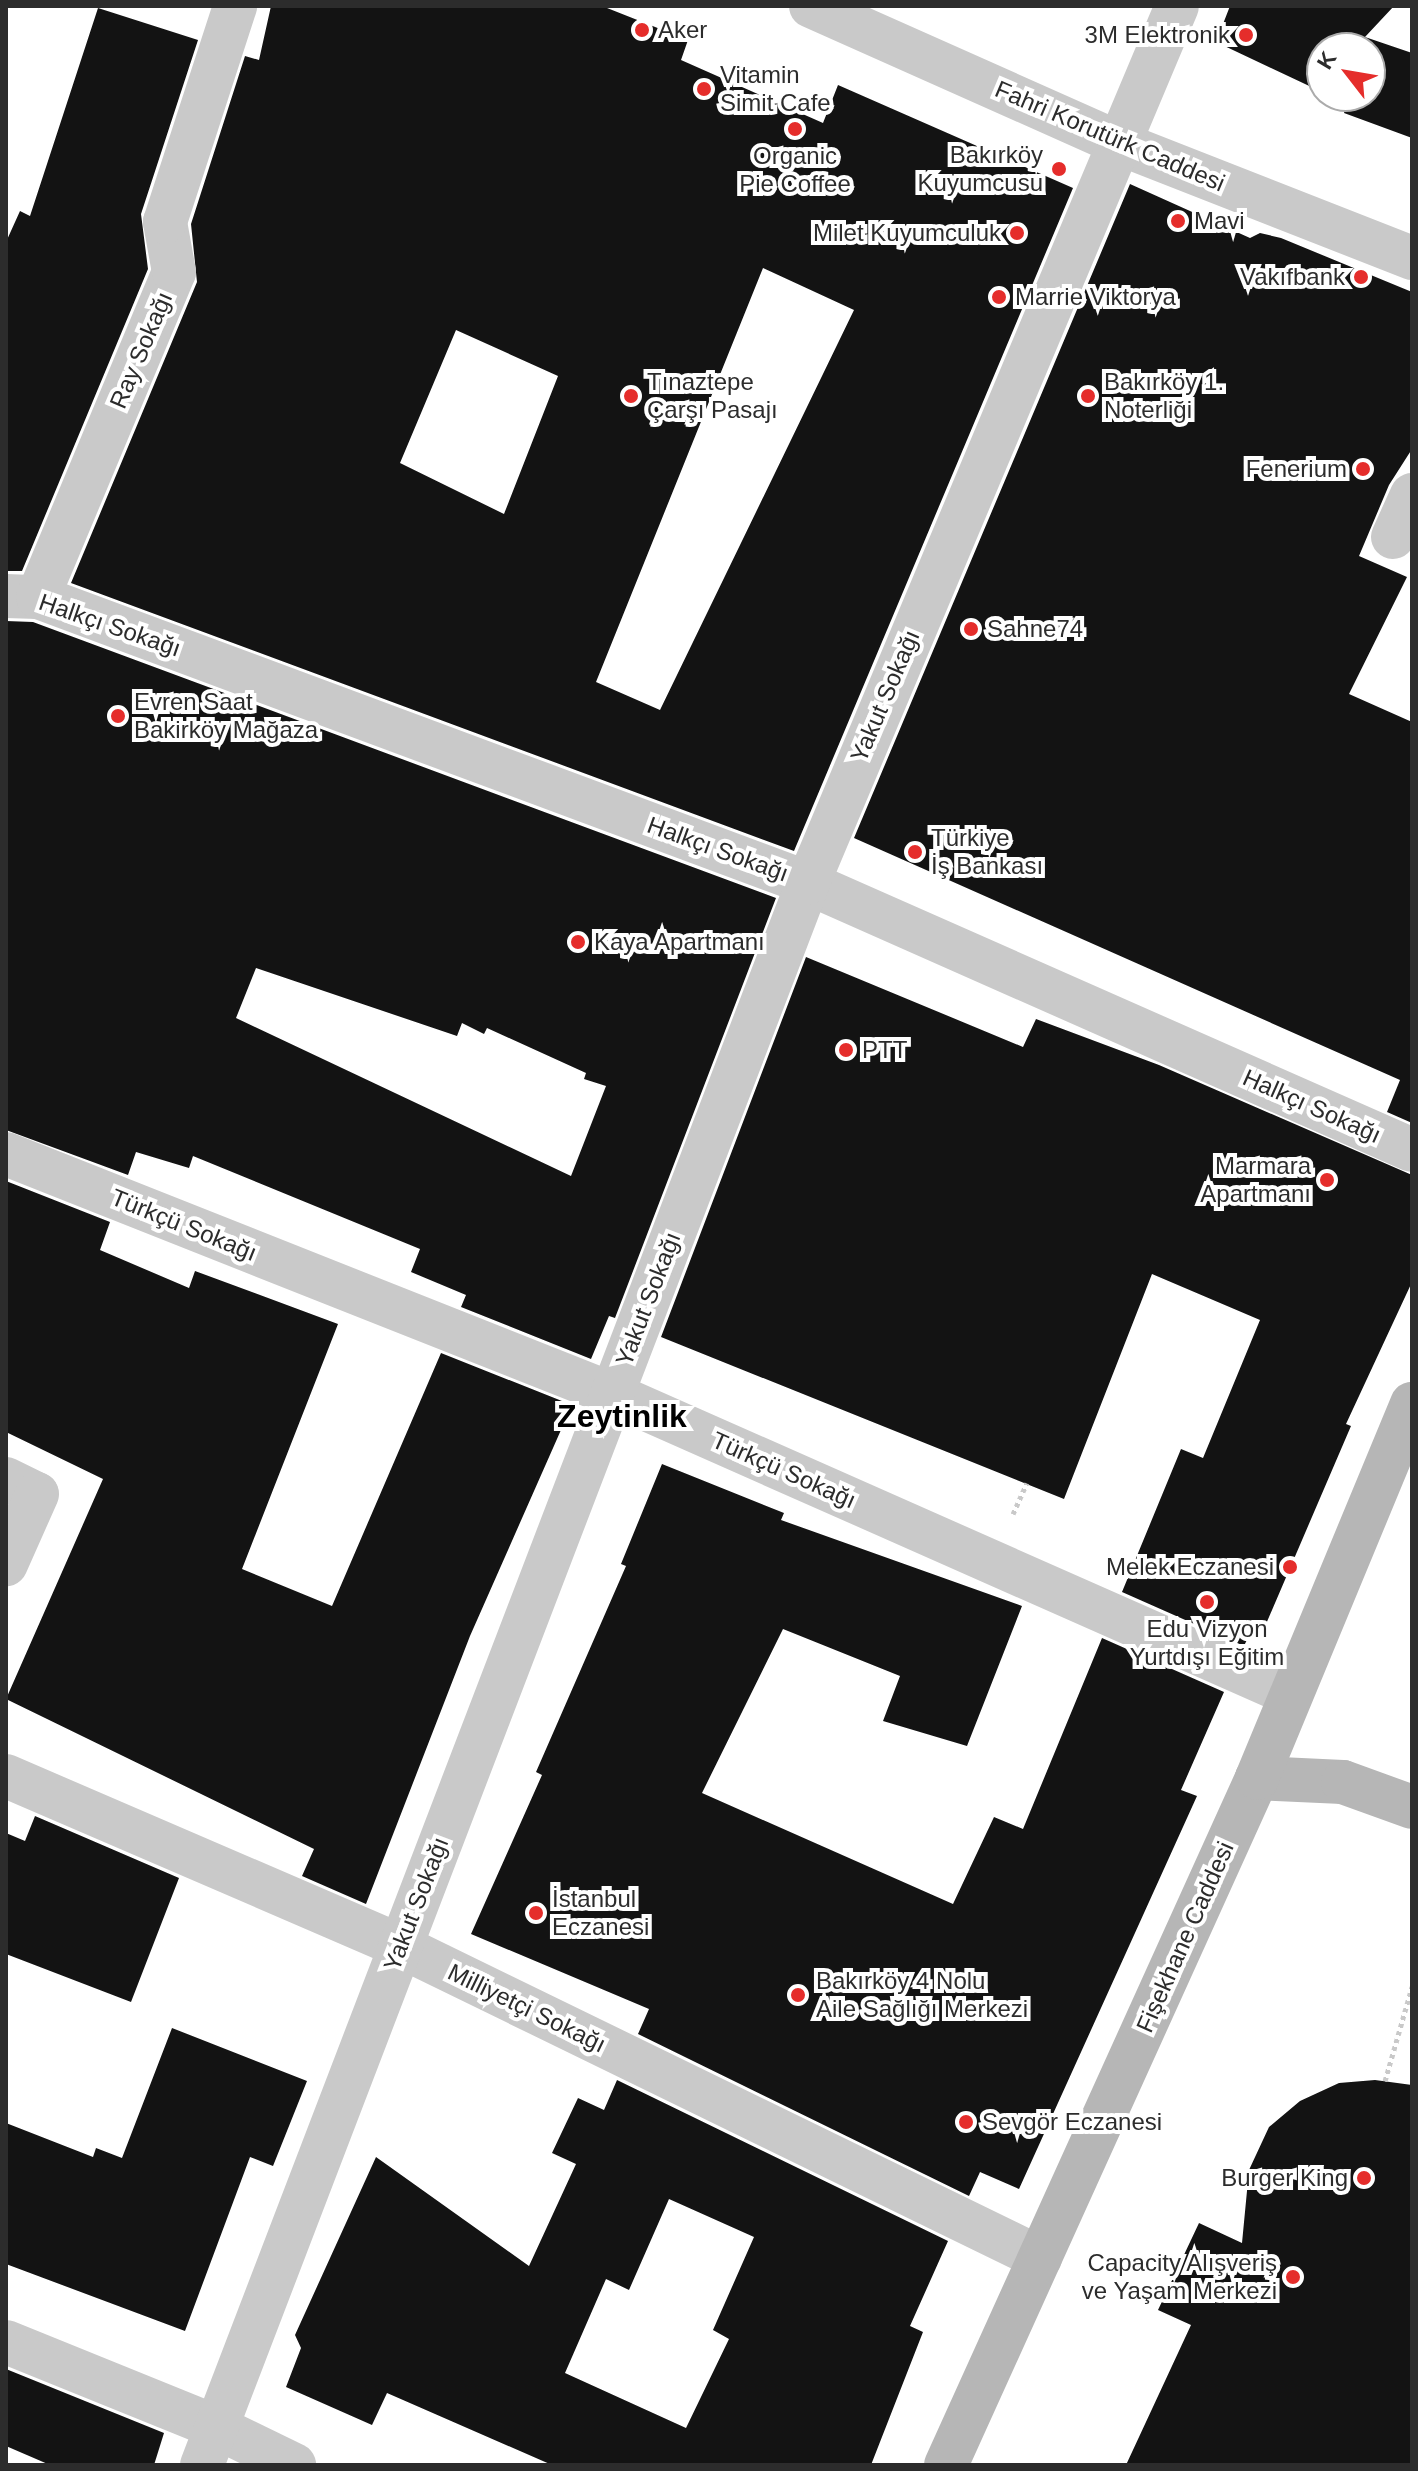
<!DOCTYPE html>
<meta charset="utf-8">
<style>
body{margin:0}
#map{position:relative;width:1418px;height:2471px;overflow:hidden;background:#fff;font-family:Arial,sans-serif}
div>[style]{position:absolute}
.building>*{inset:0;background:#131313}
.path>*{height:5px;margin-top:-2.5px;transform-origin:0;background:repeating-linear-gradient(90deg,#c9c9c9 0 4px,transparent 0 8px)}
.street>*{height:44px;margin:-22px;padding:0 22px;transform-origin:22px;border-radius:22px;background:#c9c9c9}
.secondary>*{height:44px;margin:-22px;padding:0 22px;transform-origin:22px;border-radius:22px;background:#b6b6b6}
.dots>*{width:22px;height:22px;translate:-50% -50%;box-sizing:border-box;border:4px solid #fff;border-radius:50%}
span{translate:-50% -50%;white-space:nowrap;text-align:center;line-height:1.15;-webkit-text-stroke:8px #fff;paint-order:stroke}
.poi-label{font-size:24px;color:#2c2c2c}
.left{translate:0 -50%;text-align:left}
.right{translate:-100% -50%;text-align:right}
.street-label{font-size:24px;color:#2c2c2c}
.district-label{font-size:32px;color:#000;font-weight:700}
.frame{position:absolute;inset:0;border:8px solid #2c2c2c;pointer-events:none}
.north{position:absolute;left:1306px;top:32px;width:80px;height:80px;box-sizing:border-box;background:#fff;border:2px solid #ababab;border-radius:50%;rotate:301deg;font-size:22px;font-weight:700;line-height:32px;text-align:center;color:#2c2c2c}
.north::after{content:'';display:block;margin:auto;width:28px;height:36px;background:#e52d2b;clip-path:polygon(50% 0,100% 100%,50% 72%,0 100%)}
</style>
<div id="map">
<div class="building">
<i style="clip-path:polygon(evenodd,271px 6px,602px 6px,688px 40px,681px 60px,823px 123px,838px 85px,1073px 188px,794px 851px,71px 583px,197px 282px,191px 224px,245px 56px,259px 60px,271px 6px,763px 268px,854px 310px,660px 710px,596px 682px,763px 268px,271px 6px,456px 330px,558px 376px,504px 514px,400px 463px,456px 330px)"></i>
<i style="clip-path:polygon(1230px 6px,1394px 6px,1365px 37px,1412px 53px,1412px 138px,1344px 113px,1347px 103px,1332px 96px,1370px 96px,1370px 48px,1322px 48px,1322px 92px,1216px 42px)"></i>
<i style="clip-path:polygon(98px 8px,198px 40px,141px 214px,148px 269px,22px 571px,6px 571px,6px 242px,20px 211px,30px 216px)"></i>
<i style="clip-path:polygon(1130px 184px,1250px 238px,1260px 233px,1281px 238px,1412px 292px,1412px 449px,1389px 485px,1359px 556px,1407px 577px,1349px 694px,1412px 722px,1412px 1123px,1387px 1112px,1400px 1080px,854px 838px)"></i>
<i style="clip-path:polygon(evenodd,6px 621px,33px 622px,776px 898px,615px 1318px,609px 1316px,591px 1359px,461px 1307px,466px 1295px,411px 1272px,420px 1249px,193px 1156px,189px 1168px,136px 1152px,128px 1175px,6px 1130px,6px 621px,256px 968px,457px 1036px,462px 1023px,484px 1034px,487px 1028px,586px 1073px,584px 1079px,606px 1086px,571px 1176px,236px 1018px,256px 968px)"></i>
<i style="clip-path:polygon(806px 957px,1023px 1047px,1036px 1019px,1159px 1065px,1412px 1175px,1412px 1282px,1346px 1424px,1351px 1426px,1263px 1631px,1253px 1627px,1244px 1646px,1122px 1592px,1181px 1449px,1203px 1458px,1260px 1320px,1152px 1274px,1064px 1499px,661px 1337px)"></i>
<i style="clip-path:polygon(6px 1181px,110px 1222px,100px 1250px,189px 1288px,195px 1271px,338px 1324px,242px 1569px,332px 1606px,441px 1353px,572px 1405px,470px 1636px,366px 1904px,302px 1876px,314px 1849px,6px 1699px,103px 1479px,6px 1432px)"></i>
<i style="clip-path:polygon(662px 1464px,784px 1513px,781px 1520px,1022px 1606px,967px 1746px,883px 1721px,900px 1676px,783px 1629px,702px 1793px,953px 1904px,994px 1817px,1023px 1829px,1102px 1638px,1224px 1692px,1181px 1790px,1197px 1796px,1019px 2189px,980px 2172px,969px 2196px,638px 2034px,649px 2009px,471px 1934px,542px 1775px,536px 1772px,626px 1566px,621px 1564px)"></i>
<i style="clip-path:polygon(35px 1816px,179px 1878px,131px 2002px,6px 1954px,6px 1833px,25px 1841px)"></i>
<i style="clip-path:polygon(172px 2028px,307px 2081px,273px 2166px,250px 2157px,185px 2331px,6px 2264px,6px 2123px,93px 2157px,96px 2148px,122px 2158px)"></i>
<i style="clip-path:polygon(evenodd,617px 2080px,948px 2241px,910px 2326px,923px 2332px,871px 2465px,552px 2465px,387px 2393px,372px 2425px,286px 2387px,301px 2348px,295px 2335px,376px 2157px,529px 2266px,576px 2164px,552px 2153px,578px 2098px,604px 2110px,617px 2080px,669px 2199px,754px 2237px,713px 2330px,729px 2339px,686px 2428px,565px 2373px,606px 2279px,629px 2290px,669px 2199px)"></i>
<i style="clip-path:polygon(1375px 2080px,1412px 2085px,1412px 2465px,1126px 2465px,1191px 2325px,1158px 2310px,1199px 2223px,1242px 2243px,1249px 2170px,1269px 2127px,1300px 2101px,1339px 2083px)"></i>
<i style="clip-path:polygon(6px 2369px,164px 2433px,154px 2465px,50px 2465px,6px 2446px)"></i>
</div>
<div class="path">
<i style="left:1013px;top:1514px;width:34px;rotate:-66deg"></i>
<i style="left:1385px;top:2081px;width:98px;rotate:-74deg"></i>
</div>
<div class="street">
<i style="left:811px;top:6px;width:334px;rotate:24deg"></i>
<i style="left:1116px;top:142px;width:318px;rotate:21.4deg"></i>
<i style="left:1393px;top:537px;width:46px;rotate:-65.7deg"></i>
<i style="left:6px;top:596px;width:32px;rotate:2deg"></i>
<i style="left:38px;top:597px;width:821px;rotate:20.38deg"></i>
<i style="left:808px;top:883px;width:660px;rotate:23.85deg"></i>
<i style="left:38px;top:597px;width:352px;rotate:-67.3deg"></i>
<i style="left:174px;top:272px;width:51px;rotate:-100.2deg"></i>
<i style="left:165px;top:222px;width:227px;rotate:-72deg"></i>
<i style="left:6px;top:1154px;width:652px;rotate:21.61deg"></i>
<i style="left:612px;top:1394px;width:739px;rotate:23.86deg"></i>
<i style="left:6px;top:1479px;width:34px;rotate:26deg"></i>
<i style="left:37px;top:1494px;width:77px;rotate:113.9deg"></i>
<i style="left:6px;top:1776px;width:429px;rotate:23.3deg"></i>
<i style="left:400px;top:1946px;width:712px;rotate:25.99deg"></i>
<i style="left:6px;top:2342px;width:227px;rotate:22deg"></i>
<i style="left:216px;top:2427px;width:87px;rotate:26deg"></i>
<i style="left:202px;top:2465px;width:1694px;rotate:-69.04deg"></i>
<i style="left:808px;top:883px;width:951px;rotate:-67.18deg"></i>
</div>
<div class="secondary">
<i style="left:1257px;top:1778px;width:86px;rotate:2.7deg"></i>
<i style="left:1343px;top:1782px;width:73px;rotate:19.9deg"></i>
<i style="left:946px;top:2465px;width:754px;rotate:-65.64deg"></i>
<i style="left:1257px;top:1778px;width:405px;rotate:-67.5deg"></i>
</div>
<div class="dots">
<i style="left:642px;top:30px;background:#e52d2b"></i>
<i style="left:1246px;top:35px;background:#e52d2b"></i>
<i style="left:704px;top:89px;background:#e52d2b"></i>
<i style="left:795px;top:129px;background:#e52d2b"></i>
<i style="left:1059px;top:169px;background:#e52d2b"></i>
<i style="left:1178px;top:221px;background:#e52d2b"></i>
<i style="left:1017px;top:233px;background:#e52d2b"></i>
<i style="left:1361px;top:277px;background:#e52d2b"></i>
<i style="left:999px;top:297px;background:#e52d2b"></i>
<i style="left:631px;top:396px;background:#e52d2b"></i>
<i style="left:1088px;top:396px;background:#e52d2b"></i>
<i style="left:1363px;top:469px;background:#e52d2b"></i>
<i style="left:971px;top:629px;background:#e52d2b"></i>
<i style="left:118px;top:716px;background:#e52d2b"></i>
<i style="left:915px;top:852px;background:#e52d2b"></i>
<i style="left:578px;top:942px;background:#e52d2b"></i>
<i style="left:846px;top:1050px;background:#e52d2b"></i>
<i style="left:1327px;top:1180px;background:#e52d2b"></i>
<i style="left:1290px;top:1567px;background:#e52d2b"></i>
<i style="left:1207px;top:1602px;background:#e52d2b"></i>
<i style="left:536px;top:1913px;background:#e52d2b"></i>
<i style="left:798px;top:1995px;background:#e52d2b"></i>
<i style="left:966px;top:2122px;background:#e52d2b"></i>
<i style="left:1364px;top:2178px;background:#e52d2b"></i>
<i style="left:1293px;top:2277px;background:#e52d2b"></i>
</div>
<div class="poi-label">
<span class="left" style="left:658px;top:30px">Aker</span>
<span class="right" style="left:1230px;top:35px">3M Elektronik</span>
<span class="left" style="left:720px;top:89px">Vitamin<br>Simit Cafe</span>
<span class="right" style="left:1043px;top:169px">Bakırköy<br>Kuyumcusu</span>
<span style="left:795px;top:170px">Organic<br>Pie Coffee</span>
<span class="left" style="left:1194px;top:221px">Mavi</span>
<span class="right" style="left:1001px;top:233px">Milet Kuyumculuk</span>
<span class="right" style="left:1345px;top:277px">Vakıfbank</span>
<span class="left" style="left:1015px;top:297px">Marrie Viktorya</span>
<span class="left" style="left:647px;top:396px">Tınaztepe<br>Çarşı Pasajı</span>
<span class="left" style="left:1104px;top:396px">Bakırköy 1.<br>Noterliği</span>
<span class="right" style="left:1347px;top:469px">Fenerium</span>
<span class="left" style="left:987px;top:629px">Sahne74</span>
<span class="left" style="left:134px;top:716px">Evren Saat<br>Bakirköy Mağaza</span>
<span class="left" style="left:931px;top:852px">Türkiye<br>İş Bankası</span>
<span class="left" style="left:594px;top:942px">Kaya Apartmanı</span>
<span class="left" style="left:862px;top:1050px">PTT</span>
<span class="right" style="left:1311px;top:1180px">Marmara<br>Apartmanı</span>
<span class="right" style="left:1274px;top:1567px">Melek Eczanesi</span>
<span style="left:1207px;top:1643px">Edu Vizyon<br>Yurtdışı Eğitim</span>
<span class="left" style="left:552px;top:1913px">İstanbul<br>Eczanesi</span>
<span class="left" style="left:816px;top:1995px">Bakırköy 4 Nolu<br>Aile Sağlığı Merkezi</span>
<span class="left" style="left:982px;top:2122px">Sevgör Eczanesi</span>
<span class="right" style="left:1348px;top:2178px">Burger King</span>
<span class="right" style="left:1277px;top:2277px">Capacity Alışveriş<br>ve Yaşam Merkezi</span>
</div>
<div class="street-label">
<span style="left:1110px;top:136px;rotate:23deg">Fahri Korutürk Caddesi</span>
<span style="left:141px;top:350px;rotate:-67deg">Ray Sokağı</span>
<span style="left:110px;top:625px;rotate:19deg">Halkçı Sokağı</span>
<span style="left:885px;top:696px;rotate:-67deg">Yakut Sokağı</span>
<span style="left:718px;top:849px;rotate:20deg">Halkçı Sokağı</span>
<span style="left:1312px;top:1106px;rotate:24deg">Halkçı Sokağı</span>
<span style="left:184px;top:1225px;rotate:22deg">Türkçü Sokağı</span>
<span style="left:648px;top:1299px;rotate:-69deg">Yakut Sokağı</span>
<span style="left:784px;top:1470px;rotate:24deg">Türkçü Sokağı</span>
<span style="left:416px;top:1904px;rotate:-69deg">Yakut Sokağı</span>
<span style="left:1185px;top:1937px;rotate:-66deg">Fişekhane Caddesi</span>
<span style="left:527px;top:2008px;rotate:26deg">Milliyetçi Sokağı</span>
</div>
<div class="district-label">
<span style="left:622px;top:1416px">Zeytinlik</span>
</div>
<div class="frame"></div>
<div class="north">K</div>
</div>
